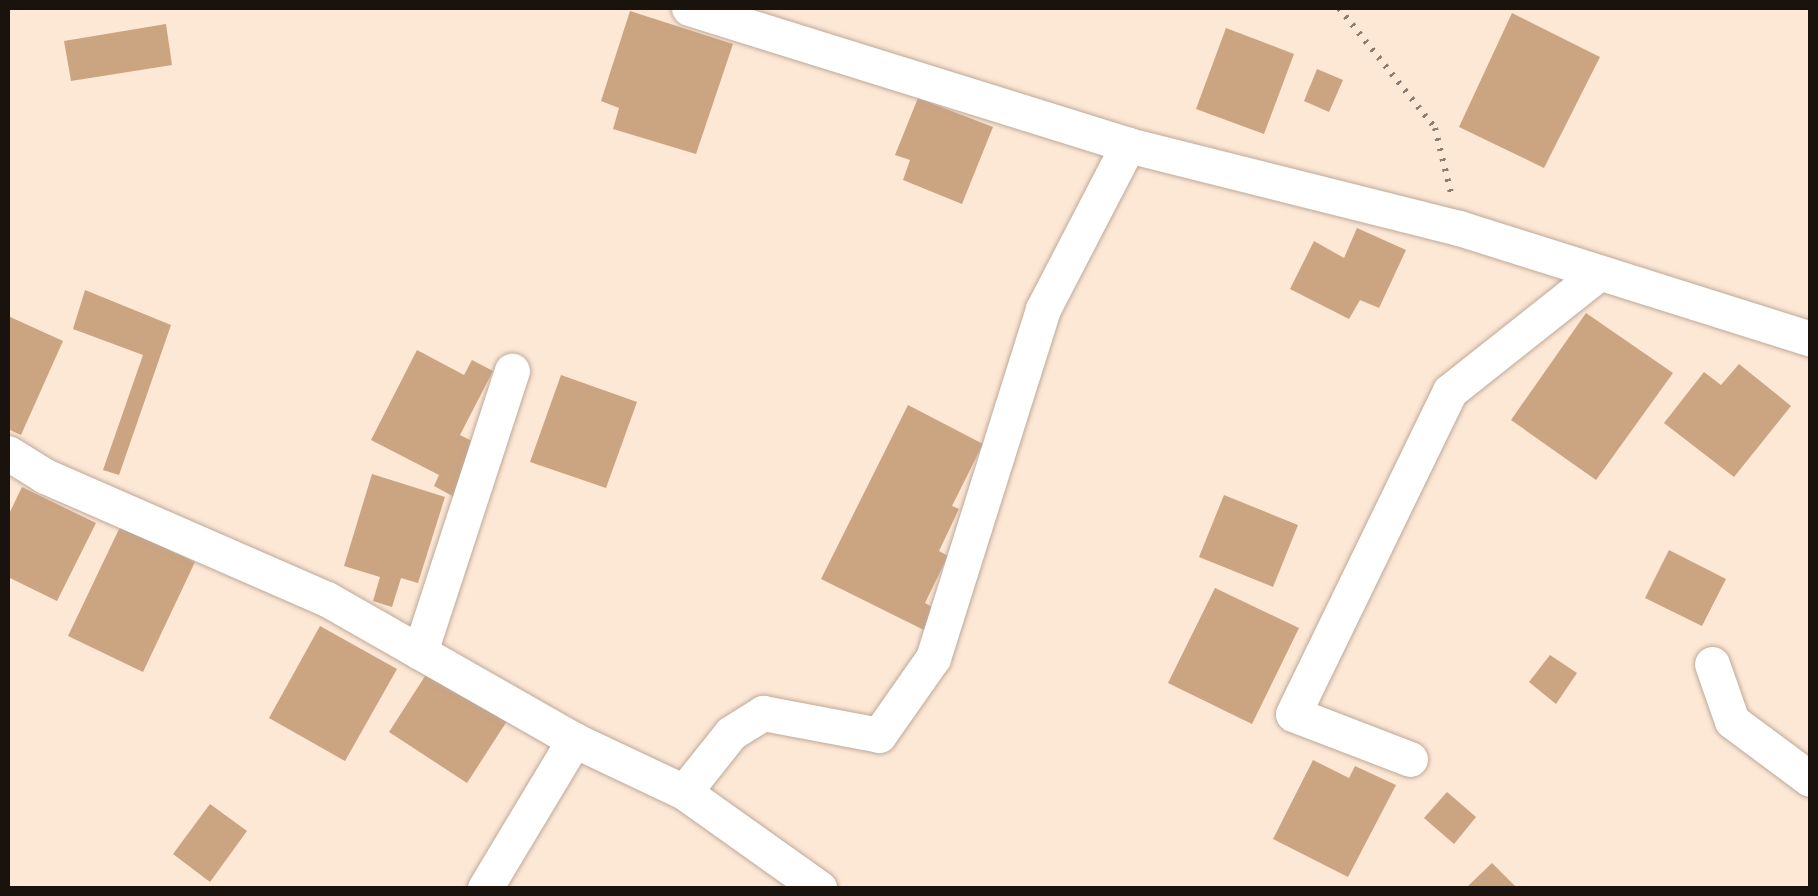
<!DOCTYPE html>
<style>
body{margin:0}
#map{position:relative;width:1818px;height:896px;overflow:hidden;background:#fde7d5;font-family:Lato,sans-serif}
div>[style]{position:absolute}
.building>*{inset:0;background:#cba481}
.path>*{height:6px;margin-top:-3px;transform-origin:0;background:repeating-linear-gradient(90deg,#8b7d71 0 2.5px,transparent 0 10.5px)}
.roads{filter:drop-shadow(0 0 2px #bea998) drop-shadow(0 0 2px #bea998)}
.minor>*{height:35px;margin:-17.5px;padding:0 17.5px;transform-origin:17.5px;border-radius:17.5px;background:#fff}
span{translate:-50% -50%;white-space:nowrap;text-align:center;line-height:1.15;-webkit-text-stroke:8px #fdf8f4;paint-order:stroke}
.frame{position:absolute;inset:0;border:10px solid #1a130d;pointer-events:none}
</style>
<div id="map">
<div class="building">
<i style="clip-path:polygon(630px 11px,733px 44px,696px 154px,613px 129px,619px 108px,601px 101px)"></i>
<i style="clip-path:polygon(1512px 13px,1600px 57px,1544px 168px,1459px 127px)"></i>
<i style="clip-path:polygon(166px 24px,172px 65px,71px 81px,64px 41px)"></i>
<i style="clip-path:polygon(1226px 28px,1294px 54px,1264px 134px,1196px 109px)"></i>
<i style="clip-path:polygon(1317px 69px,1343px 80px,1329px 112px,1304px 101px)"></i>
<i style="clip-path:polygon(918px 98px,993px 127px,962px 204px,903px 180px,910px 160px,895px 155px)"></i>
<i style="clip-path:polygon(1357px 228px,1406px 250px,1379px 308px,1360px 300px,1349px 319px,1290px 289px,1314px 241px,1344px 258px)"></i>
<i style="clip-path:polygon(85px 290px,171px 325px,119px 475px,103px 470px,143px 355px,73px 329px)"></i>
<i style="clip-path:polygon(1586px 313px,1673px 373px,1596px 480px,1511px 420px)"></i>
<i style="clip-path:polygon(8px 316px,63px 341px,21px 435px,8px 429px)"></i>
<i style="clip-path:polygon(417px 350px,464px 375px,472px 360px,493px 371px,460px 435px,482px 446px,456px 498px,434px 486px,439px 475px,371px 440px)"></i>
<i style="clip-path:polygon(1739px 364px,1791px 406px,1734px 477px,1664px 423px,1704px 372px,1721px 385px)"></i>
<i style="clip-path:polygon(561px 375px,637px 402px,606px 488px,530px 462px)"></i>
<i style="clip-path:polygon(908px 405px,983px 444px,952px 506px,959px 509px,939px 551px,948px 556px,925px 603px,941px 612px,930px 633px,821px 579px)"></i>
<i style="clip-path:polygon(372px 474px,445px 497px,418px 583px,401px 578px,392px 607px,373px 601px,380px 577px,344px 566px)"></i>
<i style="clip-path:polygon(22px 487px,96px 523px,57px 601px,8px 577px,8px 516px)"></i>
<i style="clip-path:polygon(1224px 495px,1298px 525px,1273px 587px,1199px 557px)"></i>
<i style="clip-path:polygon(120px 527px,195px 562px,143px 672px,68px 636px)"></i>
<i style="clip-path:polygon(1669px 550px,1726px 579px,1702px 626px,1645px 598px)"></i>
<i style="clip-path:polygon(1215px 588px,1299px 628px,1252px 724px,1168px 683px)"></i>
<i style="clip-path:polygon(320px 626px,397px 669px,345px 761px,269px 718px)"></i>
<i style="clip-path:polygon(1550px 655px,1577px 673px,1556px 704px,1529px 682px)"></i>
<i style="clip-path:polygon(429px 670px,507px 721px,467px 783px,389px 732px)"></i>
<i style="clip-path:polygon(1313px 760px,1349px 778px,1355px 766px,1396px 785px,1348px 877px,1273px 839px)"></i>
<i style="clip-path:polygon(1447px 792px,1476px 817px,1454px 844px,1424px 818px)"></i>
<i style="clip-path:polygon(210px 804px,247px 831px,210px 882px,173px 854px)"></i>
<i style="clip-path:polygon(1492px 863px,1517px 888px,1466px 888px)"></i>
</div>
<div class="path">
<i style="left:1339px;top:8px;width:154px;rotate:51.3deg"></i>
<i style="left:1435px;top:128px;width:67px;rotate:76.2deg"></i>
</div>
<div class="roads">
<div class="minor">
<i style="left:689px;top:8px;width:460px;rotate:17.3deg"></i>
<i style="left:1128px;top:145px;width:341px;rotate:14.1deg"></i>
<i style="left:1459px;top:228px;width:368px;rotate:17.5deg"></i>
<i style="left:8px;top:453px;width:44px;rotate:31.9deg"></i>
<i style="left:45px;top:476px;width:308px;rotate:23.6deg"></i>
<i style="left:327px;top:599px;width:284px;rotate:29.7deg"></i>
<i style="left:574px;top:740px;width:122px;rotate:25.3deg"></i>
<i style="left:684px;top:792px;width:166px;rotate:35.4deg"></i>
<i style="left:420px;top:652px;width:296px;rotate:-71.9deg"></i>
<i style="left:1712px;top:664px;width:60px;rotate:70.7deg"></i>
<i style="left:1732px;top:721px;width:97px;rotate:36.6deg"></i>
<i style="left:1410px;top:759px;width:125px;rotate:-159deg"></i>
<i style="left:1293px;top:714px;width:359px;rotate:-64.1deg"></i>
<i style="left:1450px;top:391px;width:190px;rotate:-38.4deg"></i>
<i style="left:684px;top:792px;width:75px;rotate:-51.5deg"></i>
<i style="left:731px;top:733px;width:38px;rotate:-32deg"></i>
<i style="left:763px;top:713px;width:118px;rotate:10.7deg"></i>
<i style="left:879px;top:735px;width:94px;rotate:-55deg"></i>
<i style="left:933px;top:658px;width:366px;rotate:-72.5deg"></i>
<i style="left:1043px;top:309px;width:185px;rotate:-62.6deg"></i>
<i style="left:485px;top:888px;width:173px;rotate:-59deg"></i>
</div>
</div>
<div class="frame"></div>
</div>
